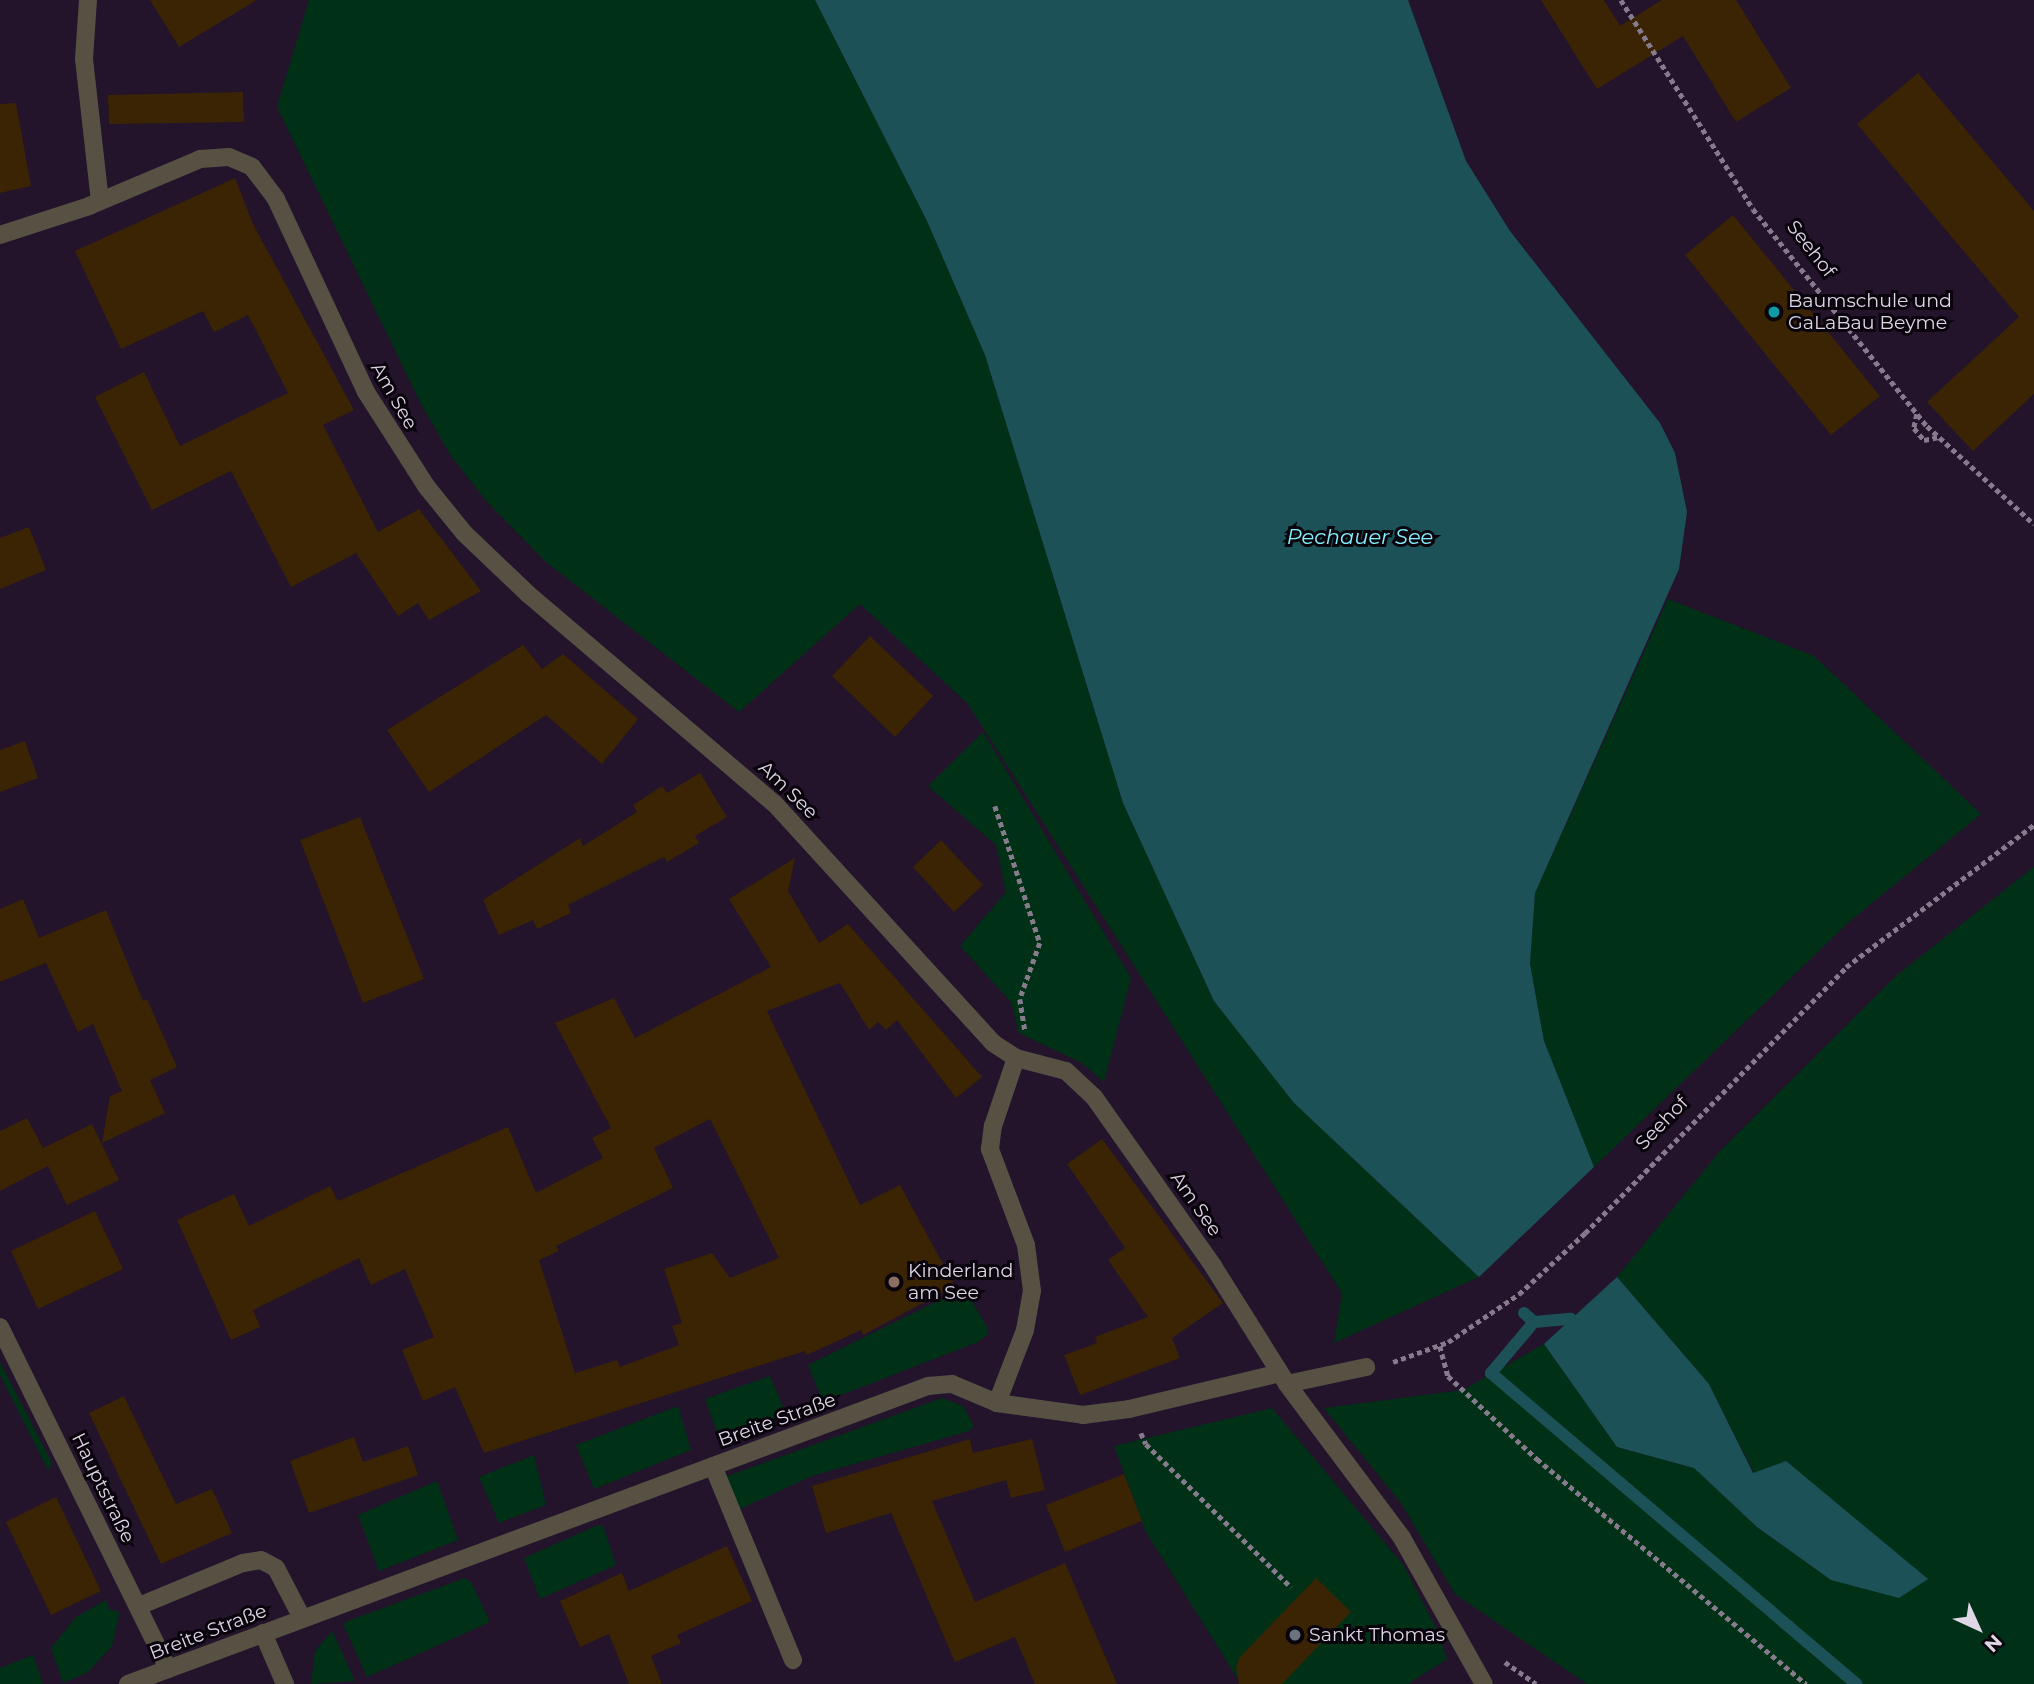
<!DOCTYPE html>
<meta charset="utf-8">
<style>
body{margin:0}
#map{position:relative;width:2034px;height:1684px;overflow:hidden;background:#23132b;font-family:Montserrat,sans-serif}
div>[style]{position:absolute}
.green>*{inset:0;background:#003117}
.water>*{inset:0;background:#1c5158}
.stream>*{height:12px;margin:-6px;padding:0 6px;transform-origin:6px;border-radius:6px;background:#1c5158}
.building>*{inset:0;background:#3a2404}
.path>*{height:4.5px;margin-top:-2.25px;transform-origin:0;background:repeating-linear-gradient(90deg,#867a8d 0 5px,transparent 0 8.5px)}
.minor>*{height:18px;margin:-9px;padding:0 9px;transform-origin:9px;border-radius:9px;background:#575144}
.dots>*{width:19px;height:19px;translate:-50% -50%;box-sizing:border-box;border:4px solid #09040c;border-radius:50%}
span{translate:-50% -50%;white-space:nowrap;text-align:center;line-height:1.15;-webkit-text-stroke:6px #09040c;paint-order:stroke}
.street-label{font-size:19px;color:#dfd6e6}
.poi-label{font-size:19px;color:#dfd6e6}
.left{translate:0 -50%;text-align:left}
.water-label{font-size:21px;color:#86effd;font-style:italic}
.north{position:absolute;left:1943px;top:1593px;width:70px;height:70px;-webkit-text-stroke:5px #09040c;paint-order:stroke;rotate:135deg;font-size:19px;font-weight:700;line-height:28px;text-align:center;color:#dfd6e6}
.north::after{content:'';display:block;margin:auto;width:24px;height:32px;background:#dfd6e6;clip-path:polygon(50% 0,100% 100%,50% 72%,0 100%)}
</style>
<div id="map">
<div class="green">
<i style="clip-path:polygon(309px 0,815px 0,927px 221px,985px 355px,1123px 803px,1214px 1001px,1294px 1103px,1479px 1277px,1334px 1343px,1342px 1293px,968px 704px,860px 604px,739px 712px,546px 562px,488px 503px,451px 456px,421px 404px,277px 107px)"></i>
<i style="clip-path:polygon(1668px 599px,1814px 656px,1981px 814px,1850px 921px,1594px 1167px,1544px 1041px,1530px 964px,1535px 893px)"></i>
<i style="clip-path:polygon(983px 732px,1131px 978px,1104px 1082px,1082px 1063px,1019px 1033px,1011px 1002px,960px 946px,1006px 892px,996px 845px,928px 786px)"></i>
<i style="clip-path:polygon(2034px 867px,2034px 1684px,1587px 1684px,1455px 1594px,1401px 1503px,1324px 1408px,1463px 1390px,1544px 1344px,1617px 1447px,1694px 1468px,1757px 1527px,1831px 1580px,1927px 1579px,1854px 1520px,1754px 1473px,1709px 1384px,1617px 1277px,1720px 1151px,1897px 975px)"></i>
<i style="clip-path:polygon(964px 1288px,987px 1327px,988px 1334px,978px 1342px,823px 1402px,808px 1365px)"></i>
<i style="clip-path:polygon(0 1362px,52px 1463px,48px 1470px,0 1375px)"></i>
<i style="clip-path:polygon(770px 1376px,787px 1416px,720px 1441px,705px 1399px)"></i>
<i style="clip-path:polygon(942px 1398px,963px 1406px,974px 1426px,969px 1431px,812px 1476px,738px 1510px,725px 1477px)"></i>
<i style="clip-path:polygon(678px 1406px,691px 1450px,594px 1489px,576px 1445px)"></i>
<i style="clip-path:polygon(1272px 1408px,1404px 1566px,1437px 1630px,1447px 1659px,1408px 1684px,1241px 1684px,1146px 1532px,1114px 1446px)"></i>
<i style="clip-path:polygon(534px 1455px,546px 1505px,499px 1523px,479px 1477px)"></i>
<i style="clip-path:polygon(437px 1481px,458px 1540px,379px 1571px,358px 1515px)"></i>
<i style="clip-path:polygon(598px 1525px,603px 1526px,616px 1565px,540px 1599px,524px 1558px)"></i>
<i style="clip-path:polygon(465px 1578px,471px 1582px,490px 1622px,367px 1677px,344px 1626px,345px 1622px)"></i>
<i style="clip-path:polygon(106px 1600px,110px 1610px,118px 1611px,119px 1615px,112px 1646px,88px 1672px,63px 1683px,51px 1648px,76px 1617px)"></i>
<i style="clip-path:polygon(332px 1631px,355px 1681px,311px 1684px,315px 1651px)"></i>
<i style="clip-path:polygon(33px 1655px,43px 1684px,0 1684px,0 1668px)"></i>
</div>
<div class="water">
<i style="clip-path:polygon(815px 0,1408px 0,1466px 161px,1510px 231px,1660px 423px,1675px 453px,1687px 512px,1679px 569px,1535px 893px,1530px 964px,1544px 1041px,1594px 1167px,1479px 1277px,1294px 1103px,1214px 1001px,1123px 803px,985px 355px,927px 221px)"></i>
<i style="clip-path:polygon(1617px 1277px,1709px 1384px,1753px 1473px,1786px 1461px,1928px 1579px,1899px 1598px,1831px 1580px,1757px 1527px,1694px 1468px,1617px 1447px,1544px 1344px)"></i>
</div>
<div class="stream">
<i style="left:1524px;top:1313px;width:13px;rotate:42deg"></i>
<i style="left:1534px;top:1322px;width:67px;rotate:130.1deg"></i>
<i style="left:1491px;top:1373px;width:480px;rotate:40.4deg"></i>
<i style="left:1534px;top:1322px;width:37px;rotate:-5deg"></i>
</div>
<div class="building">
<i style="clip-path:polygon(150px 0,257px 0,179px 47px)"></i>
<i style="clip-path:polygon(1541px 0,1604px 0,1620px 26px,1662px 0,1736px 0,1791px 88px,1736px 122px,1683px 36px,1597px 89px)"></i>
<i style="clip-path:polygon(1918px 73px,2034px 211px,2034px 394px,1973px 451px,1927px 402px,2019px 317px,1857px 124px)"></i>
<i style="clip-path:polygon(243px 92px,244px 122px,109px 124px,108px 95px)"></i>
<i style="clip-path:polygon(16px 103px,31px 186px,0 193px,0 104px)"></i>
<i style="clip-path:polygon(235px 178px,253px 224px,354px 410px,323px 425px,378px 532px,419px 509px,481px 591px,429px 620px,418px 603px,398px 616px,356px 553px,291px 587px,231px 471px,152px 510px,95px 397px,144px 372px,180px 446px,288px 393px,248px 315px,214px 332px,203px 311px,121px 349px,75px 251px)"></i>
<i style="clip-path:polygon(1733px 215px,1880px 396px,1831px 435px,1685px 255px)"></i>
<i style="clip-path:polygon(29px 527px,46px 570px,0 589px,0 538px)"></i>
<i style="clip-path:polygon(870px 636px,933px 696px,895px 737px,832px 676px)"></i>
<i style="clip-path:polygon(523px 645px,542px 669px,563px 654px,638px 719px,602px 764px,546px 715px,429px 792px,387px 730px)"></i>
<i style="clip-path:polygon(25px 741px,38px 778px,0 792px,0 750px)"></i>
<i style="clip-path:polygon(700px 773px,727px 817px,695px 836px,699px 843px,667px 862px,664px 857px,568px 905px,571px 913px,537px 929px,533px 920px,499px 935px,483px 900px,580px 838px,583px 846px,637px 812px,633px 805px,662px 786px,667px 793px)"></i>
<i style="clip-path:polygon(360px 817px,424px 979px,363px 1003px,300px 840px)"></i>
<i style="clip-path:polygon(941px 840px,983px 885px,954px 912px,913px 867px)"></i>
<i style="clip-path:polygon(evenodd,795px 858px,788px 891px,819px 943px,848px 924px,982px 1077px,956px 1098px,897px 1020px,886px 1030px,878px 1022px,869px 1030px,840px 983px,767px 1011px,860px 1205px,900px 1185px,955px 1286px,863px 1335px,861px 1330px,807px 1355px,805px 1351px,484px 1453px,455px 1387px,423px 1401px,402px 1350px,434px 1337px,405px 1269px,371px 1285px,359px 1258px,253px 1310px,260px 1327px,231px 1340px,177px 1220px,234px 1194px,249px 1226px,330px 1186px,338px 1201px,508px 1127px,536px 1193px,603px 1158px,592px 1138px,611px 1128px,555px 1023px,614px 998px,635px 1038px,771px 967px,729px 899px,795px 858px,710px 1119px,779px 1258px,730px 1278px,712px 1253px,664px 1269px,682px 1323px,672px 1326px,679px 1345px,620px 1367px,617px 1360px,575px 1373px,539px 1260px,559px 1251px,556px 1246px,673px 1188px,654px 1148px,710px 1119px)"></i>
<i style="clip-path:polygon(23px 899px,39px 938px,106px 910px,143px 1001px,147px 999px,177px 1067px,150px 1080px,165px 1113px,102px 1143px,110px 1096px,122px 1091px,93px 1024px,78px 1032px,46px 963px,0 982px,0 909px)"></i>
<i style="clip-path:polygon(27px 1118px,43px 1148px,92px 1124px,119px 1180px,67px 1205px,48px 1166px,0 1191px,0 1131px)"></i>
<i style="clip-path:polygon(1102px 1139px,1223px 1303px,1172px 1338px,1180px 1358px,1080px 1395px,1064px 1355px,1097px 1343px,1095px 1337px,1148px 1317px,1108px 1260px,1125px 1248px,1067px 1164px)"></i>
<i style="clip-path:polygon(95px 1211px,123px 1269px,38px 1309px,11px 1251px)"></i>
<i style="clip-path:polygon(124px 1396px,176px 1504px,212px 1489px,232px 1533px,161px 1564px,89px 1413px)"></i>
<i style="clip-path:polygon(354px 1437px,363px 1462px,408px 1446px,418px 1475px,309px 1513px,290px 1461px)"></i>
<i style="clip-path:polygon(970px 1439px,973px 1453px,1032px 1439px,1045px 1490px,1011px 1498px,1006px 1480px,932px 1501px,975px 1602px,1065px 1563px,1117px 1684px,1035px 1684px,1015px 1637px,955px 1662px,891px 1513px,826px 1533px,812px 1486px)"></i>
<i style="clip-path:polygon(1124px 1474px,1142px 1521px,1065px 1552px,1046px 1505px)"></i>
<i style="clip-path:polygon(56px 1497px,101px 1591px,51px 1615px,6px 1522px)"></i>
<i style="clip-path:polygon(727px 1546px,752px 1601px,677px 1635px,681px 1643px,651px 1656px,662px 1684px,629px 1684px,609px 1634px,580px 1647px,560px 1601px,622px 1573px,629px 1591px)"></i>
<i style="clip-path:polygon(1316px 1578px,1351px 1612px,1282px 1684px,1239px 1684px,1236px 1668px,1239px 1658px)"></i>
</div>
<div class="path">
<i style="left:1621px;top:0;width:247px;rotate:57.7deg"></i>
<i style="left:1753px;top:209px;width:278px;rotate:51.3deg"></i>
<i style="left:1927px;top:426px;width:145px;rotate:42.5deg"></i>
<i style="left:1917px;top:414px;width:14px;rotate:102deg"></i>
<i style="left:1914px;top:428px;width:16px;rotate:50deg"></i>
<i style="left:1924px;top:440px;width:15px;rotate:-11deg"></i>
<i style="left:995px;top:806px;width:144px;rotate:71.8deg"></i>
<i style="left:1040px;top:943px;width:59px;rotate:109.7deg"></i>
<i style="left:1020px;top:999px;width:32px;rotate:81deg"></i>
<i style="left:1440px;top:1346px;width:31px;rotate:75deg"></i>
<i style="left:1448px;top:1376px;width:122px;rotate:43deg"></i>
<i style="left:1537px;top:1459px;width:351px;rotate:39.9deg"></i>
<i style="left:1393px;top:1362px;width:59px;rotate:-20deg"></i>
<i style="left:1448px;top:1342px;width:86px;rotate:-34.1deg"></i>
<i style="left:1519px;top:1294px;width:90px;rotate:-42.7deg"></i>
<i style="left:1585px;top:1233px;width:373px;rotate:-45.5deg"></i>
<i style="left:1846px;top:967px;width:236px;rotate:-37.1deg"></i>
<i style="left:1141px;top:1433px;width:12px;rotate:66deg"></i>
<i style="left:1146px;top:1444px;width:204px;rotate:44.6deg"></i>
<i style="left:1505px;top:1662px;width:38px;rotate:35deg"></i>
</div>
<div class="minor">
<i style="left:88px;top:0;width:59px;rotate:93.9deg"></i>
<i style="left:84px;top:59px;width:143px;rotate:83.6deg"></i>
<i style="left:0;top:235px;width:94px;rotate:-18deg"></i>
<i style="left:89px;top:206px;width:121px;rotate:-22.9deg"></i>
<i style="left:200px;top:159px;width:29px;rotate:-4deg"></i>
<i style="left:229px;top:157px;width:25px;rotate:23deg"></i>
<i style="left:252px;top:167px;width:40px;rotate:53deg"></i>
<i style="left:276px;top:199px;width:213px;rotate:65deg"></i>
<i style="left:366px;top:392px;width:112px;rotate:57.4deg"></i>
<i style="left:426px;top:486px;width:60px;rotate:51deg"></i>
<i style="left:464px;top:533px;width:88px;rotate:43.6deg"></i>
<i style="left:528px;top:594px;width:323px;rotate:40.4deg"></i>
<i style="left:774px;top:803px;width:325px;rotate:47.6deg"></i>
<i style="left:993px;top:1043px;width:27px;rotate:33deg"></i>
<i style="left:1016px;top:1058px;width:52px;rotate:14.6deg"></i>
<i style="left:1066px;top:1071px;width:38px;rotate:43deg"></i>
<i style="left:1094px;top:1097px;width:207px;rotate:54.8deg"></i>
<i style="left:1213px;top:1266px;width:139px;rotate:57.9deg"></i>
<i style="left:1287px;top:1384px;width:192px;rotate:53.2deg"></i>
<i style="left:1402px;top:1538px;width:167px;rotate:60.7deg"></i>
<i style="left:0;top:1327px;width:381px;rotate:63.8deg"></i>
<i style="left:1287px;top:1384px;width:81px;rotate:-12.1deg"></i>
<i style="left:997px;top:1403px;width:78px;rotate:-69deg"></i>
<i style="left:1025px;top:1330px;width:40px;rotate:-80deg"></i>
<i style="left:1032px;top:1291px;width:46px;rotate:-97.4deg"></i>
<i style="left:1026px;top:1245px;width:103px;rotate:-110.6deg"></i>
<i style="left:990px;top:1149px;width:23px;rotate:-83deg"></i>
<i style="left:993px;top:1126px;width:72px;rotate:-71.3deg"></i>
<i style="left:713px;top:1466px;width:210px;rotate:67.6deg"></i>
<i style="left:139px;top:1606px;width:113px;rotate:-22.5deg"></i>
<i style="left:243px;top:1563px;width:18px;rotate:-9deg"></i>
<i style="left:261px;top:1560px;width:17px;rotate:28deg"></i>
<i style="left:276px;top:1568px;width:56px;rotate:62.5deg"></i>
<i style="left:263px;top:1633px;width:56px;rotate:66.7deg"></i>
<i style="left:128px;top:1684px;width:854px;rotate:-20.43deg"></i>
<i style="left:928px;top:1386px;width:24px;rotate:-5deg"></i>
<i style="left:952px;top:1384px;width:49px;rotate:22.9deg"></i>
<i style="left:997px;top:1403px;width:87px;rotate:7.9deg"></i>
<i style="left:1083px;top:1415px;width:46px;rotate:-7.4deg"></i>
<i style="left:1129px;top:1409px;width:155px;rotate:-13.4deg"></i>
</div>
<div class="dots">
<i style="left:1774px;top:312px;background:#0f9aa8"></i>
<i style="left:894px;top:1282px;background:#8d6e63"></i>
<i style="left:1295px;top:1635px;background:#6b7280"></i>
</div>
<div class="street-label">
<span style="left:1811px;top:249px;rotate:52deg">Seehof</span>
<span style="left:394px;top:396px;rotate:60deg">Am See</span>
<span style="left:788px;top:790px;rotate:44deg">Am See</span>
<span style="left:1662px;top:1123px;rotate:-46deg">Seehof</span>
<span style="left:1196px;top:1204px;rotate:55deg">Am See</span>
<span style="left:777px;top:1420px;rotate:-20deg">Breite Straße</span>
<span style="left:103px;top:1488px;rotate:64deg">Hauptstraße</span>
<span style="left:208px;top:1632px;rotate:-21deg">Breite Straße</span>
</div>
<div class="poi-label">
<span class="left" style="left:1788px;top:312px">Baumschule und<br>GaLaBau Beyme</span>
<span class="left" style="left:908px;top:1282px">Kinderland<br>am See</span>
<span class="left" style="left:1309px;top:1635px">Sankt Thomas</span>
</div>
<div class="water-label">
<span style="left:1360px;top:537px">Pechauer See</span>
</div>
<div class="north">N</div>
</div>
